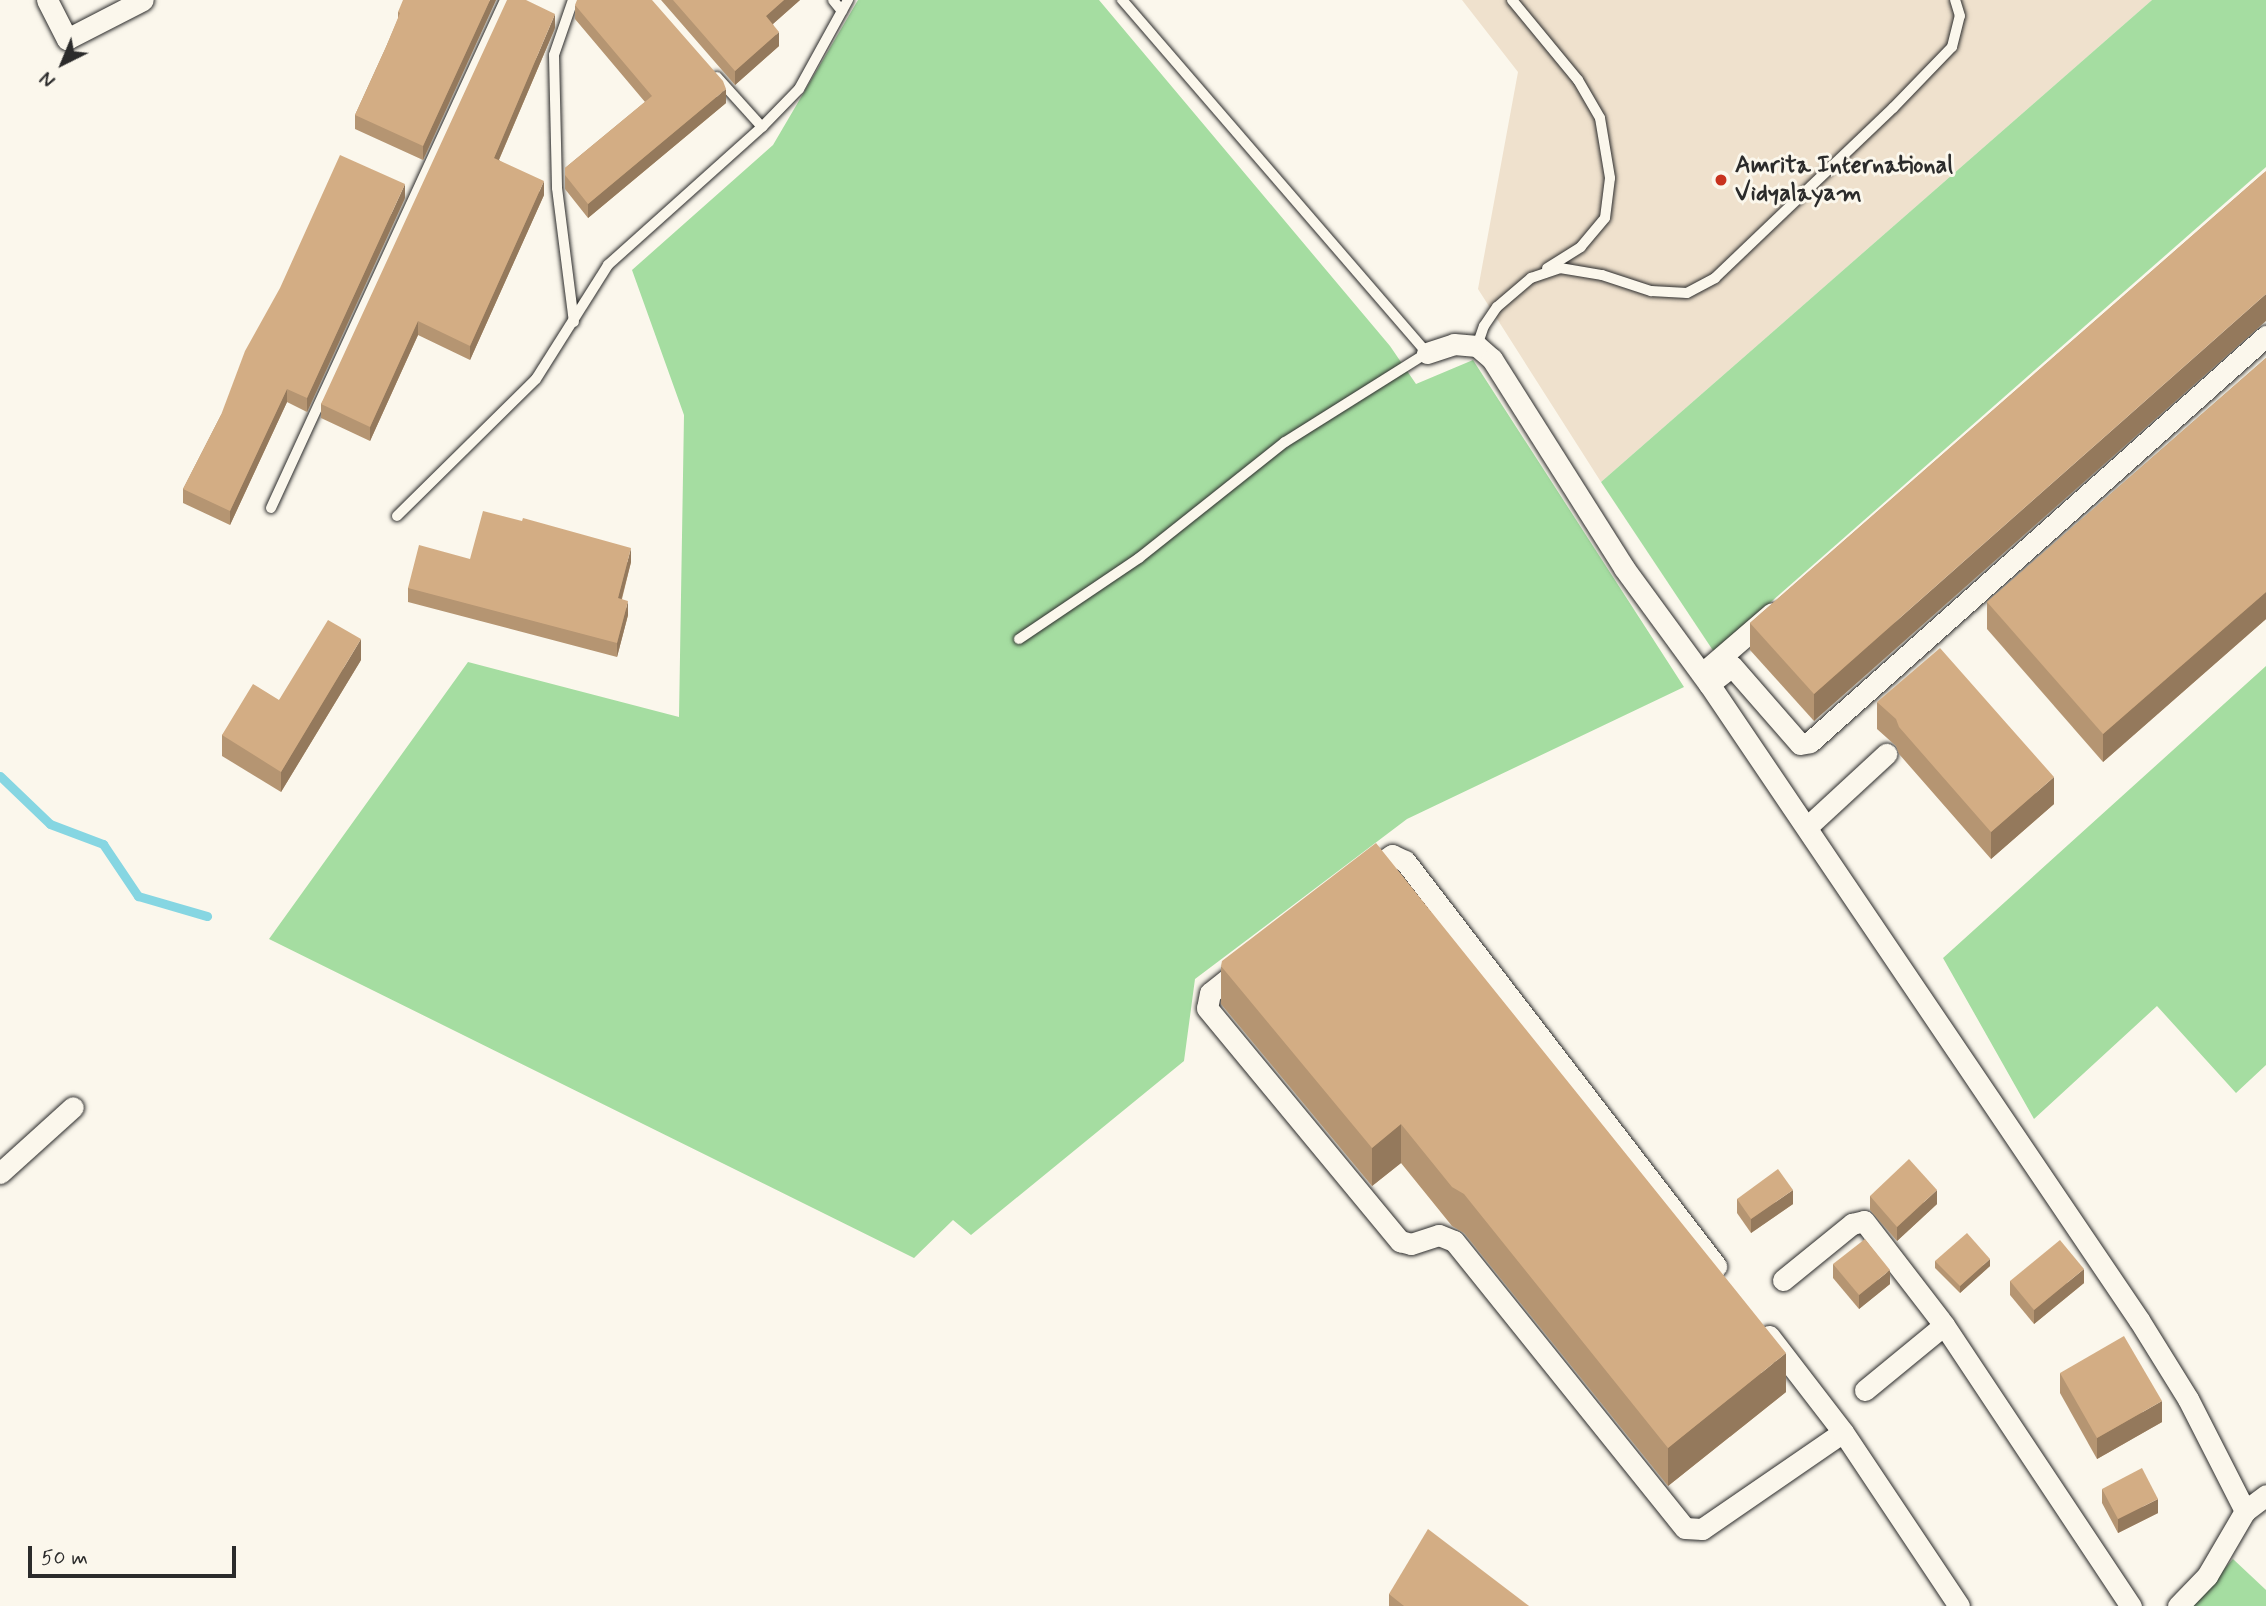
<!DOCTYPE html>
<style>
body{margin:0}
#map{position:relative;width:2266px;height:1606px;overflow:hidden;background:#fbf7ec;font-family:Mynerve,sans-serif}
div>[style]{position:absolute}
.built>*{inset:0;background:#efe1cd}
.green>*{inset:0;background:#a5dda1}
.stream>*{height:9px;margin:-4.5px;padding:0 4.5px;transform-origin:4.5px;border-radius:4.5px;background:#86d6e2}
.roads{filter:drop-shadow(0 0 2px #2b2b2b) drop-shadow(0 0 2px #2b2b2b)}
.lane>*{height:10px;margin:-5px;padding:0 5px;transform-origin:5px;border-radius:5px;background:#fbf7ec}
.street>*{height:21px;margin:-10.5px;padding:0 10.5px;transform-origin:10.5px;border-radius:10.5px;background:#fbf7ec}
.wall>*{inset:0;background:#b59572}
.shaded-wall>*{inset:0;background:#94795c}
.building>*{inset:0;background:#d3ad84}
.dots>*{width:19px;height:19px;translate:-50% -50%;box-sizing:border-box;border:4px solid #fbf7ec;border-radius:50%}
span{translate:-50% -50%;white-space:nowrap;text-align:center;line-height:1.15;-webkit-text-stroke:6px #fbf7ec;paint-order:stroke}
.poi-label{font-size:24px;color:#2b2b2b;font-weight:700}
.left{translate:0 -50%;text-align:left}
.north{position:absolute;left:28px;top:28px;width:70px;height:70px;-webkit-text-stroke:5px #fbf7ec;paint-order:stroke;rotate:223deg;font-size:19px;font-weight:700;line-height:28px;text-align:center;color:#2b2b2b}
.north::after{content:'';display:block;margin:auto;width:24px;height:32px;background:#2b2b2b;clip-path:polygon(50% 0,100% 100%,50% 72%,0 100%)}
.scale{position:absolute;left:28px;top:1546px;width:208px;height:32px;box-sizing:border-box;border:4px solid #2b2b2b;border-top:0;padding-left:9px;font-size:21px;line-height:24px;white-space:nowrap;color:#2b2b2b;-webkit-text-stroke:5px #fbf7ec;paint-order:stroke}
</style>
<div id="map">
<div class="built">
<i style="clip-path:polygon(1462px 0,2152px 0,1601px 482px,1478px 289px,1518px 72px)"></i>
</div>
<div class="green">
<i style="clip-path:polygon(858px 0,1099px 0,1390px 346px,1416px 384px,1473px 360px,1684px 687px,1407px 819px,1195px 979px,1184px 1061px,971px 1235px,953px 1220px,914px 1258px,269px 939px,468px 662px,679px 717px,684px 415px,632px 270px,773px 145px)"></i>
<i style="clip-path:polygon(2152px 0,2266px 0,2266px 167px,1714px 652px,1601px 482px)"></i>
<i style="clip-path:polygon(2266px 666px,2266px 1065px,2236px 1093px,2157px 1006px,2034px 1119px,1943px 958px)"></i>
<i style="clip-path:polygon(2233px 1559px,2266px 1590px,2266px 1606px,2192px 1606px)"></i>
</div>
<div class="stream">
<i style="left:0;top:776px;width:69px;rotate:43.8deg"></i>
<i style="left:50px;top:824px;width:57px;rotate:20.7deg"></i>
<i style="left:103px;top:844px;width:63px;rotate:56.1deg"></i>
<i style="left:138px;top:896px;width:72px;rotate:16.2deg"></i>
</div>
<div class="roads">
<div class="lane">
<i style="left:573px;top:0;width:58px;rotate:109.1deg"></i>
<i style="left:554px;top:55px;width:133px;rotate:88.7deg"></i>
<i style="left:557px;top:188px;width:135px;rotate:82.8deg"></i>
<i style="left:833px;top:0;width:14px;rotate:51deg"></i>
<i style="left:1512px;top:0;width:104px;rotate:50.5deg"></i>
<i style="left:1578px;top:80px;width:44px;rotate:59.9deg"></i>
<i style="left:1600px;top:118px;width:61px;rotate:80.5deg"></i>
<i style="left:1610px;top:178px;width:40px;rotate:97.1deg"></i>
<i style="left:1605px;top:218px;width:38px;rotate:130deg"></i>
<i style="left:1581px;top:247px;width:40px;rotate:148deg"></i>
<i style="left:717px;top:77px;width:67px;rotate:48deg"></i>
<i style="left:1477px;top:346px;width:21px;rotate:-71deg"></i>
<i style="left:1484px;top:326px;width:23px;rotate:-56deg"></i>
<i style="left:1497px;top:307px;width:45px;rotate:-40.5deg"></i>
<i style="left:1531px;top:278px;width:31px;rotate:-19deg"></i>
<i style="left:1560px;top:268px;width:43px;rotate:9.5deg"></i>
<i style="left:1602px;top:275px;width:52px;rotate:18.1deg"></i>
<i style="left:1651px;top:291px;width:36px;rotate:3deg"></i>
<i style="left:1687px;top:293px;width:32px;rotate:-28deg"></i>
<i style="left:1715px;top:278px;width:246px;rotate:-43.7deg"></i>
<i style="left:1893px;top:108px;width:85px;rotate:-46deg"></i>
<i style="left:1952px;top:47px;width:32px;rotate:-76deg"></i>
<i style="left:1960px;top:16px;width:17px;rotate:-107deg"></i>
<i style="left:271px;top:508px;width:559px;rotate:-65.27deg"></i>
<i style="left:397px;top:516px;width:195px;rotate:-44.6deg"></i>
<i style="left:536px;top:379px;width:135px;rotate:-57.7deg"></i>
<i style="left:608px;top:265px;width:207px;rotate:-41.9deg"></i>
<i style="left:762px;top:127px;width:53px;rotate:-45.8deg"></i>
<i style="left:799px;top:89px;width:102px;rotate:-61.2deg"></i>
<i style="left:1019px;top:639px;width:145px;rotate:-34deg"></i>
<i style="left:1139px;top:558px;width:186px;rotate:-38.5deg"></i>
<i style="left:1285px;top:442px;width:168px;rotate:-32.1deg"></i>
<i style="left:1427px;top:353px;width:467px;rotate:-130.8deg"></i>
</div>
<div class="street">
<i style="left:47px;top:0;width:44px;rotate:62.9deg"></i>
<i style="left:67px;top:39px;width:85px;rotate:-27.2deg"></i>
<i style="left:1427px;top:353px;width:28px;rotate:-18deg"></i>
<i style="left:1454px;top:344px;width:23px;rotate:5deg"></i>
<i style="left:1477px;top:346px;width:20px;rotate:41deg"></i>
<i style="left:1492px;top:359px;width:247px;rotate:57.7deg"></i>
<i style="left:1624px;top:568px;width:144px;rotate:53.8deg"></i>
<i style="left:1709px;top:684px;width:768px;rotate:55.94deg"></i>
<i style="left:2139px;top:1320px;width:93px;rotate:58.2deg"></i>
<i style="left:2188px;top:1399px;width:126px;rotate:63deg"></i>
<i style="left:1706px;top:670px;width:87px;rotate:-40.8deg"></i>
<i style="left:1709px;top:684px;width:29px;rotate:-38deg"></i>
<i style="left:1732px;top:666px;width:103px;rotate:48.9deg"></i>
<i style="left:1800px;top:744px;width:10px;rotate:-11deg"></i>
<i style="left:1810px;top:742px;width:611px;rotate:-41.68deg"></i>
<i style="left:1807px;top:827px;width:108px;rotate:-42.7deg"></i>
<i style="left:1364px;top:874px;width:34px;rotate:-34deg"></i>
<i style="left:1392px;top:855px;width:14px;rotate:25deg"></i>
<i style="left:1405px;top:861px;width:511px;rotate:52.48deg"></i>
<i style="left:1244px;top:966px;width:43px;rotate:141.5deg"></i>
<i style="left:1210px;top:993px;width:15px;rotate:101deg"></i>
<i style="left:1207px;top:1008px;width:303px;rotate:50.4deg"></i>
<i style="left:1400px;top:1241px;width:11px;rotate:15deg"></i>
<i style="left:1411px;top:1244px;width:29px;rotate:-18deg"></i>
<i style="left:1439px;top:1235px;width:16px;rotate:22deg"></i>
<i style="left:1454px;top:1241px;width:368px;rotate:51.2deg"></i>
<i style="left:1685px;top:1528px;width:17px;rotate:3deg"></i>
<i style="left:1702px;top:1529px;width:171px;rotate:-34.5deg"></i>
<i style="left:0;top:1173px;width:98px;rotate:-42.1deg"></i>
<i style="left:1783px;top:1280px;width:89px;rotate:-39.1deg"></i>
<i style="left:1852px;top:1224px;width:12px;rotate:-14deg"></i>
<i style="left:1864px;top:1221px;width:131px;rotate:52.4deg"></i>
<i style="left:1944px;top:1325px;width:338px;rotate:56.4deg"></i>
<i style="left:1769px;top:1336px;width:121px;rotate:52.4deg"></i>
<i style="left:1843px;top:1432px;width:209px;rotate:56.3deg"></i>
<i style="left:1865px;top:1390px;width:102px;rotate:-39.4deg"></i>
<i style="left:2178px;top:1606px;width:42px;rotate:-46deg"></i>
<i style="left:2207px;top:1576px;width:75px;rotate:-59.7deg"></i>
<i style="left:2245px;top:1511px;width:26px;rotate:-37deg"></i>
</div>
</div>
<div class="wall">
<i style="clip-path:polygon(496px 0,423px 160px,355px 129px,355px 115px,386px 47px,398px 19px,398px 12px)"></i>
<i style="clip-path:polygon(661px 0,800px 0,773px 24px,779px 46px,735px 85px)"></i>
<i style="clip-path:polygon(575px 5px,726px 103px,588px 218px,565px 189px,565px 168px,645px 102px,575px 19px)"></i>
<i style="clip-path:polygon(555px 28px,499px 160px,544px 195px,470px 360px,418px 335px,370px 441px,321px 418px,321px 404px)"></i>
<i style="clip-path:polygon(2266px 171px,1814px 721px,1750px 650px,1750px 623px)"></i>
<i style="clip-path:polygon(405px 198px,307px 412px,287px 402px,230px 525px,183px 503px,183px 489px,221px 415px)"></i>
<i style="clip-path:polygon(2266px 358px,2266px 619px,2103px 762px,1987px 629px,1987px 602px)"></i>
<i style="clip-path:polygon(470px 559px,631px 562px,622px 599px,628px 615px,617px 657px,408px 602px,408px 588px)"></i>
<i style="clip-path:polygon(361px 660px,281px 792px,222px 756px,222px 735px,279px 700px)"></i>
<i style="clip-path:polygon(1877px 702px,2054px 804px,1991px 859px,1899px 754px,1896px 746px,1877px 729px)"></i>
<i style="clip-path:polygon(1221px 966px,1786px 1392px,1668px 1486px,1464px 1233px,1452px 1226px,1401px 1163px,1372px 1186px,1221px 1004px)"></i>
<i style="clip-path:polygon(1870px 1196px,1937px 1204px,1897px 1241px,1870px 1210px)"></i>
<i style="clip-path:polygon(1737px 1199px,1793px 1204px,1751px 1233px,1737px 1213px)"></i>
<i style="clip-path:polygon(1935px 1261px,1990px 1266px,1960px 1293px,1935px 1268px)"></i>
<i style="clip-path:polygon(1833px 1264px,1890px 1284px,1859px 1309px,1833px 1278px)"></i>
<i style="clip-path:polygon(2010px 1281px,2084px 1283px,2034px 1324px,2010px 1295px)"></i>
<i style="clip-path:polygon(2060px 1373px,2162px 1422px,2097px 1459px,2060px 1393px)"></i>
<i style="clip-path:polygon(2102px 1489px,2158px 1513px,2118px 1533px,2102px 1503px)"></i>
<i style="clip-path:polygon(1389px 1594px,1529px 1606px,1389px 1606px)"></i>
</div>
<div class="shaded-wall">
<i style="clip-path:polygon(490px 0,496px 0,423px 160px,423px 146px)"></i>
<i style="clip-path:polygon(784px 0,800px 0,766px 30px,766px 16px)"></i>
<i style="clip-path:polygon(555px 14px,555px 28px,494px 171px,494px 158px)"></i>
<i style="clip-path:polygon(779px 32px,779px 46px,735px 85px,735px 71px)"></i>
<i style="clip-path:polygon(726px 89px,726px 103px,588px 218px,588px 204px)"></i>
<i style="clip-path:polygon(544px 181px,544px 195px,470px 360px,470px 346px)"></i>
<i style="clip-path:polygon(405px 184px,405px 198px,307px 412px,307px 398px)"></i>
<i style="clip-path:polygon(2266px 294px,2266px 321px,1814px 721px,1814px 694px)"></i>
<i style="clip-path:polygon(418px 321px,418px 335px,370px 441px,370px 427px)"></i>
<i style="clip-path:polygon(287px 389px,287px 402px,230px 525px,230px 511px)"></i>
<i style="clip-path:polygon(631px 548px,631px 562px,618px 612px,618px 598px)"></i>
<i style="clip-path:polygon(2266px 592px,2266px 619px,2103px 762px,2103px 734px)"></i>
<i style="clip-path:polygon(628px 601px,628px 615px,617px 657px,617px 643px)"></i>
<i style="clip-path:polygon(361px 639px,361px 660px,281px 792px,281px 772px)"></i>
<i style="clip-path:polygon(2054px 777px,2054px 804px,1991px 859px,1991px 832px)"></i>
<i style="clip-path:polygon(1401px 1124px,1401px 1163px,1372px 1186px,1372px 1148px)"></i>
<i style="clip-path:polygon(1793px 1190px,1793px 1204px,1751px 1233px,1751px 1219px)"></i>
<i style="clip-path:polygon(1937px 1190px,1937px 1204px,1897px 1241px,1897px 1227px)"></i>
<i style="clip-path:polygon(1990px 1259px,1990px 1266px,1960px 1293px,1960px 1286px)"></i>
<i style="clip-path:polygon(2084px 1269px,2084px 1283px,2034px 1324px,2034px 1310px)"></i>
<i style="clip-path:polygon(1890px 1270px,1890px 1284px,1859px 1309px,1859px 1295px)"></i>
<i style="clip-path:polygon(1786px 1353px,1786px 1392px,1668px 1486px,1668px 1448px)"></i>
<i style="clip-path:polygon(2162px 1401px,2162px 1422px,2097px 1459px,2097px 1438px)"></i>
<i style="clip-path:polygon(2158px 1499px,2158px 1513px,2118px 1533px,2118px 1519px)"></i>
</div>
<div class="building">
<i style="clip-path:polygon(403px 0,490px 0,423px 146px,355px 115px,386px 47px,400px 13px,398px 12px)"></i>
<i style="clip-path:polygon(507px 0,526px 0,555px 14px,494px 158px,544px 181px,470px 346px,418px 321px,370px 427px,321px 404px)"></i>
<i style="clip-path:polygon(577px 0,652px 0,723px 81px,726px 89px,588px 204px,565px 175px,565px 168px,652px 96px,575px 5px)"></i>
<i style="clip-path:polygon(673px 0,784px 0,766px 16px,779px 32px,735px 71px)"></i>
<i style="clip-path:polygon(340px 155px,405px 184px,307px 398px,287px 389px,230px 511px,183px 489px,221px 415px,245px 351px,280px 288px)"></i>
<i style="clip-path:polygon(2266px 171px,2266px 294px,1814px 694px,1750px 623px)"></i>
<i style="clip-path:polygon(2266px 358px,2266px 592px,2103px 734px,1987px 602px)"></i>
<i style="clip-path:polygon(483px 511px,522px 521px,523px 518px,631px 548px,618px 598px,628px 601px,617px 643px,408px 588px,419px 545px,470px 559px)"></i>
<i style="clip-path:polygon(328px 620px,361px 639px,281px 772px,222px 735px,253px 684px,279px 700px)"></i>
<i style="clip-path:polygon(1940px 648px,2054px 777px,1991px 832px,1899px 727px,1896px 719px,1877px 702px)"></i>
<i style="clip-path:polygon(1376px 843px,1786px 1353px,1668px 1448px,1464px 1194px,1452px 1187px,1401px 1124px,1372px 1148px,1221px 966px,1222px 961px)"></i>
<i style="clip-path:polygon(1909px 1159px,1937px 1190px,1897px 1227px,1870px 1196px)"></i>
<i style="clip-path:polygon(1778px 1169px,1793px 1190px,1751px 1219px,1737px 1199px)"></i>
<i style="clip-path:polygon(1967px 1233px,1990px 1259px,1960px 1286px,1935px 1261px)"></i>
<i style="clip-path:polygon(1865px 1239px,1890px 1270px,1859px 1295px,1833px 1264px)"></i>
<i style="clip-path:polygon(2060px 1240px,2084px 1269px,2034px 1310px,2010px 1281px)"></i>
<i style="clip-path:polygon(2124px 1336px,2162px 1401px,2097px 1438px,2060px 1373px)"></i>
<i style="clip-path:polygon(2142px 1468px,2158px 1499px,2118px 1519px,2102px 1489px)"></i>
<i style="clip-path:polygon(1428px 1529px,1529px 1606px,1404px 1606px,1389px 1594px)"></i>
</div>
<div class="dots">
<i style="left:1721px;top:180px;background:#c8321e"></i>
</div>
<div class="poi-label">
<span class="left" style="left:1735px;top:180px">Amrita International<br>Vidyalayam</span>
</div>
<div class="north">N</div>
<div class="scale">50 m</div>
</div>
